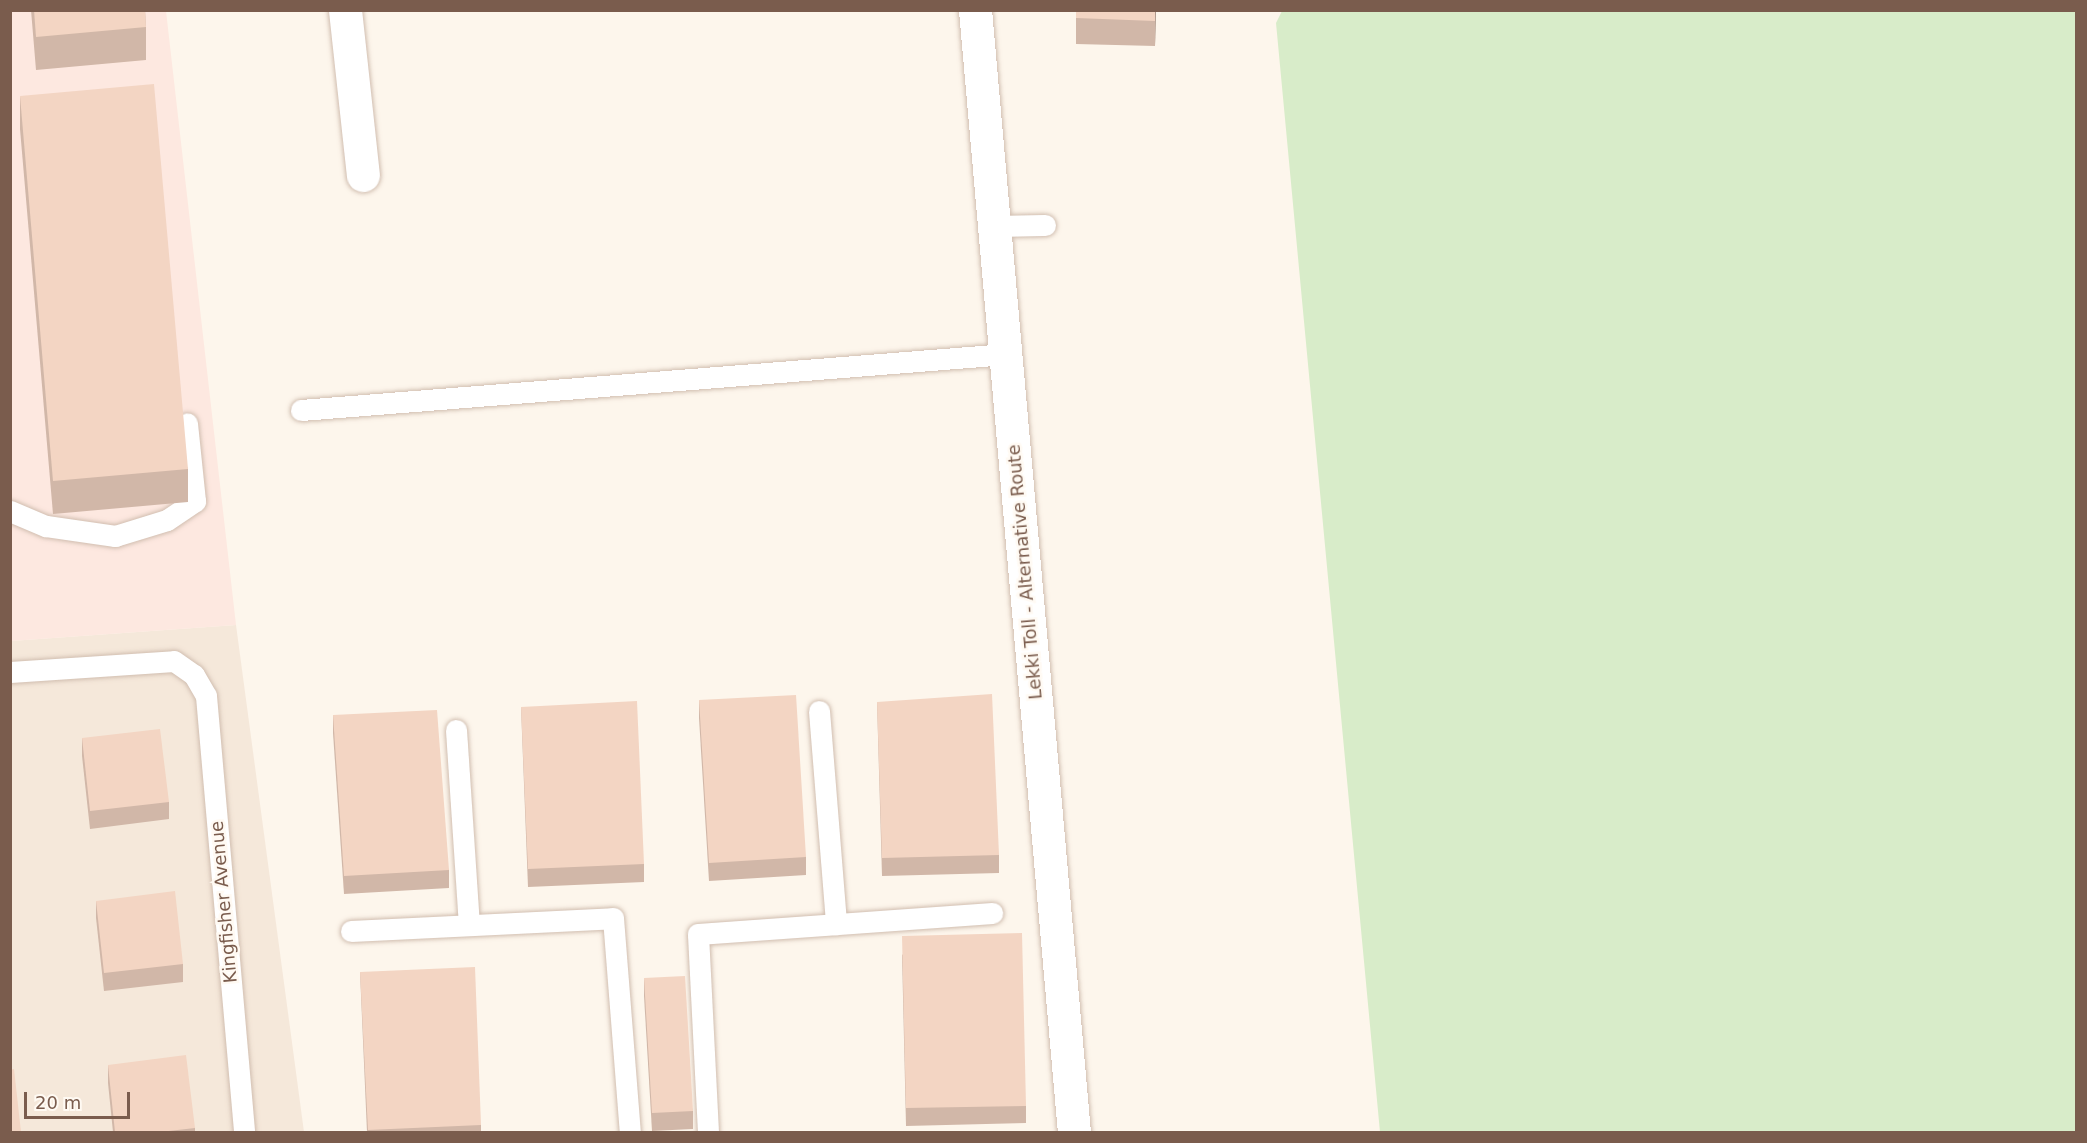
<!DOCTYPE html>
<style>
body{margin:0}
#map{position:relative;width:2087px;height:1143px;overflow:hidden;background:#fdf6ec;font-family:"DejaVu Sans",sans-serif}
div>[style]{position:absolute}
.residential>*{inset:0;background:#f5e8da}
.commercial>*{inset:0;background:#fde8e0}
.green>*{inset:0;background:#d8ecc9}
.roads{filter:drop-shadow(0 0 2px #d1beb0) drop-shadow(0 0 2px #d1beb0)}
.service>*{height:21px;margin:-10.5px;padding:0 10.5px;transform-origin:10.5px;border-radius:10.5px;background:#fff}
.minor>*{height:33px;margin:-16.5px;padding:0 16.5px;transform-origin:16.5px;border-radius:16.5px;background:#fff}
.wall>*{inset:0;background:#d1b7a8}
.shaded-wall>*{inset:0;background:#aa9588}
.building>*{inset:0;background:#f3d5c3}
span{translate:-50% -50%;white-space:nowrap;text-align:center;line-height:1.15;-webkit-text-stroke:5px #fffaf3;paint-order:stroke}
.street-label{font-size:18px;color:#7a5c4d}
.frame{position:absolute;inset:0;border:12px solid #7a5c4d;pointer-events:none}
.scale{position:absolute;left:24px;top:1092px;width:106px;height:27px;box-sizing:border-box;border:3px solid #7a5c4d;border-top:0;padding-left:8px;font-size:18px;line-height:21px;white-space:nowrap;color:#7a5c4d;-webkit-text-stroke:4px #fffaf3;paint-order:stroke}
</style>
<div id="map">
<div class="residential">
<i style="clip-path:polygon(236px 625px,304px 1132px,11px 1132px,11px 641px)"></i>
</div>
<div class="commercial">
<i style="clip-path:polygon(11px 11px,166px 11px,236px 625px,11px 641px)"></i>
</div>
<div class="green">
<i style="clip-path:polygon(1282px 11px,2076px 11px,2076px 1132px,1380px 1132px,1276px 23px)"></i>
</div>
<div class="roads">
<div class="service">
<i style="left:994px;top:226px;width:51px;rotate:-1.1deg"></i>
<i style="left:301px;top:410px;width:707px;rotate:-4.54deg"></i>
<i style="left:10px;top:511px;width:39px;rotate:23deg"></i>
<i style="left:46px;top:526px;width:70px;rotate:8.2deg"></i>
<i style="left:115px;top:536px;width:54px;rotate:-17.1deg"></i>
<i style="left:167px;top:520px;width:34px;rotate:-34deg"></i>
<i style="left:195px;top:501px;width:78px;rotate:-95.9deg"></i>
<i style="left:10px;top:672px;width:164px;rotate:-3.8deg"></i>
<i style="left:174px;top:661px;width:24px;rotate:35deg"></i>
<i style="left:194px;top:675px;width:24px;rotate:60deg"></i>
<i style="left:206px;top:696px;width:438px;rotate:85deg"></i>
<i style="left:819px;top:711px;width:214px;rotate:85.4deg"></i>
<i style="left:456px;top:730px;width:195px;rotate:86.2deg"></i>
<i style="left:351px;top:931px;width:262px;rotate:-2.8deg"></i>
<i style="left:613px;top:918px;width:215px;rotate:85.5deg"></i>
<i style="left:708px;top:1132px;width:198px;rotate:-92.9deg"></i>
<i style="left:698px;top:934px;width:295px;rotate:-4.1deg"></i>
</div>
<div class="minor">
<i style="left:345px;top:10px;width:166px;rotate:83.8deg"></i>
<i style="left:975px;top:10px;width:1126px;rotate:84.96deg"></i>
</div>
</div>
<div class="wall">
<i style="clip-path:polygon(31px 10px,145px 10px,146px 27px,146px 60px,36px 70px)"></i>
<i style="clip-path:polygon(1076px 10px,1156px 10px,1155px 46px,1076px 44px)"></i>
<i style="clip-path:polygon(20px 96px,188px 469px,188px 502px,53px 514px,20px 129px)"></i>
<i style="clip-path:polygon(699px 700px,806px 857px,806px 875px,709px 881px,699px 718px)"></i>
<i style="clip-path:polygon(877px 702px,999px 855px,999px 873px,882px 876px)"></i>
<i style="clip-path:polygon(521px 707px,644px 864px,644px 882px,528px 887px)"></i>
<i style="clip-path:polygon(333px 715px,449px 870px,449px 888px,344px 894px,333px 733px)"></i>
<i style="clip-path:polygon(82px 738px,169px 802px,169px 819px,90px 829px,82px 756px)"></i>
<i style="clip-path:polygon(96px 901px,183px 964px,183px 982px,104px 991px,96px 918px)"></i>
<i style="clip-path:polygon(902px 954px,1026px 1106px,1026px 1123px,906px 1126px)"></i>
<i style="clip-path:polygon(360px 972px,481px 1125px,481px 1132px,367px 1132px)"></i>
<i style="clip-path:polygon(644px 978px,693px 1111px,693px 1129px,652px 1131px,644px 996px)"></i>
<i style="clip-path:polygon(108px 1065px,195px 1128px,195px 1132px,113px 1132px,108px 1083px)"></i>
</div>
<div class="shaded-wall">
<i style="clip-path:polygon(1155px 10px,1156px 10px,1155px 46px)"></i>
</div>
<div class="building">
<i style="clip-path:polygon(34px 10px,145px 10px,146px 27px,36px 37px)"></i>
<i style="clip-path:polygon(1076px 10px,1155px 10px,1155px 21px,1076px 18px)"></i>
<i style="clip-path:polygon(154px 84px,188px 469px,53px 481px,20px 96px)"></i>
<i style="clip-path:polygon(992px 694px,999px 855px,882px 858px,877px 702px)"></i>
<i style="clip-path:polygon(796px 695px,806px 857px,709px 863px,699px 700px)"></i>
<i style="clip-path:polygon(637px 701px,644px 864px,528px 869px,521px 707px)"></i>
<i style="clip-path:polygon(437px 710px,449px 870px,344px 876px,333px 715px)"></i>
<i style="clip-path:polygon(160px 729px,169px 802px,90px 811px,82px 738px)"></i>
<i style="clip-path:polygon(175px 891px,183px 964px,104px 973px,96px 901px)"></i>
<i style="clip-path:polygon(1022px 933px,1026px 1106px,906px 1108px,902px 936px)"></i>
<i style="clip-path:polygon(475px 967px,481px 1125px,368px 1130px,360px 972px)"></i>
<i style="clip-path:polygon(685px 976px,693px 1111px,652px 1113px,644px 978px)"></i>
<i style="clip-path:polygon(186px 1055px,195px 1128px,160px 1132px,115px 1132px,108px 1065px)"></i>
<i style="clip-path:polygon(14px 1069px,21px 1132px,10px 1132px,10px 1070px)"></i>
</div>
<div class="street-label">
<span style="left:1025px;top:572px;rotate:-95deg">Lekki Toll - Alternative Route</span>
<span style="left:224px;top:902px;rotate:-95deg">Kingfisher Avenue</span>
</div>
<div class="frame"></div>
<div class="scale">20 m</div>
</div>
